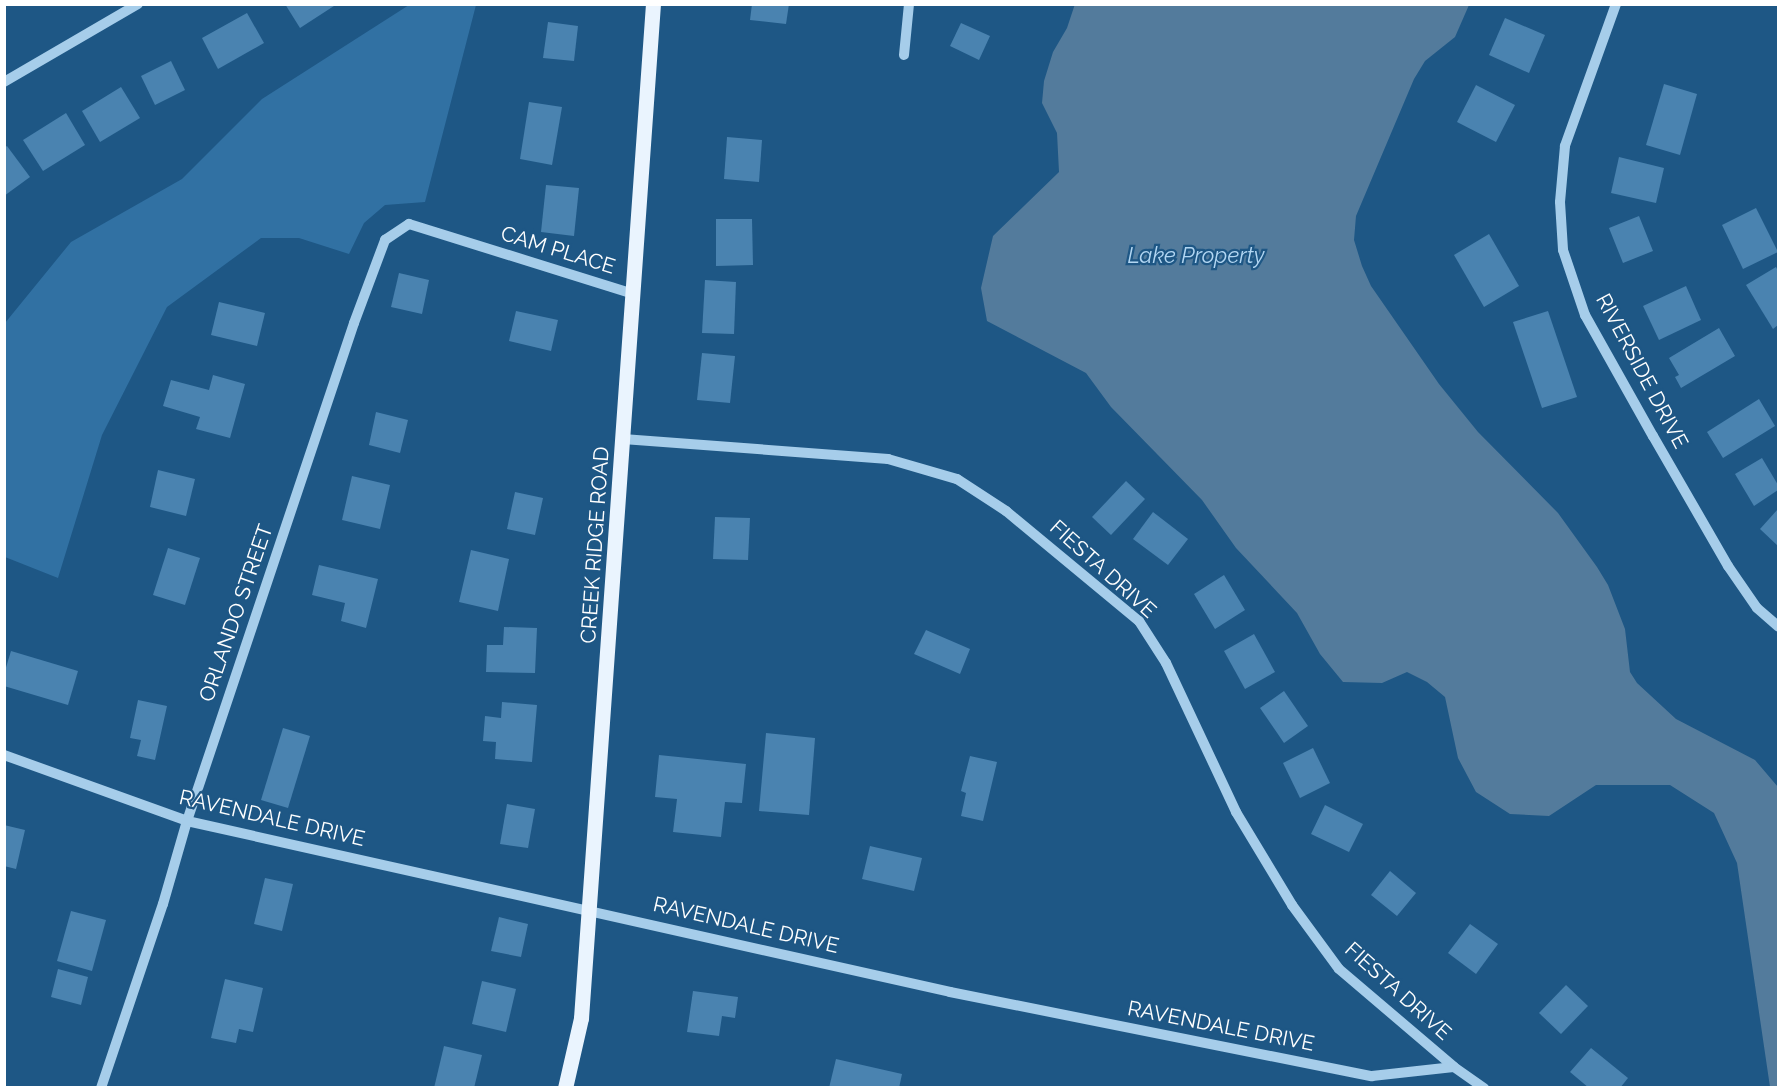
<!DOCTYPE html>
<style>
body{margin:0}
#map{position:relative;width:1783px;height:1092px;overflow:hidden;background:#1e5785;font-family:Raleway,sans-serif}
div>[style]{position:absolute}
.green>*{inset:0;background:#3171a3}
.water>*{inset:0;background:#537b9c}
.building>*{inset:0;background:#4a83b0}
.minor>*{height:10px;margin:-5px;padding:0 5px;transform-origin:5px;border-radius:5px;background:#a6cdea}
.major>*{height:15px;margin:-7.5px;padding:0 7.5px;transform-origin:7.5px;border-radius:7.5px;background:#eaf4fe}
span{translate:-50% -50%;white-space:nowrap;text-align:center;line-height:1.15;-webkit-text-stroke:4.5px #1e5785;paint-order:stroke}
.street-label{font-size:21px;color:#fff}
.water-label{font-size:22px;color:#b2d6f2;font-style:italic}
.frame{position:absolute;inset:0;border:6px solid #fff;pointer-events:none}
</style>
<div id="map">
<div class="green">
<i style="clip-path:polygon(409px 5px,476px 5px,425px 202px,385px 205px,364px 223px,349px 254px,299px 238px,261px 238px,167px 307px,102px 435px,58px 578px,5px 557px,5px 323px,71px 242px,182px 179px,262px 99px)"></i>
</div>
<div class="water">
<i style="clip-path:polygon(1075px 4px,1469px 5px,1455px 37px,1425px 61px,1414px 79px,1356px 216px,1354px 240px,1362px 266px,1371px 286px,1439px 384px,1478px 432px,1558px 513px,1597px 567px,1608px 585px,1625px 629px,1630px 672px,1637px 683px,1676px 719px,1755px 760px,1778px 787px,1778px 1087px,1770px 1087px,1737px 863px,1714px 813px,1670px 785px,1596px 785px,1549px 816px,1510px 814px,1476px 792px,1458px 758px,1445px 697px,1427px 682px,1407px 672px,1382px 683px,1343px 682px,1320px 654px,1297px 613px,1236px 548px,1202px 500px,1111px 407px,1086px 373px,987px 321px,981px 288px,993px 236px,1059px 172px,1057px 133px,1042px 103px,1044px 81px,1053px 52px,1067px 28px)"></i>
</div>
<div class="building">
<i style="clip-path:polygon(285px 4px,337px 4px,300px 28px)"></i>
<i style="clip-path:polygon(752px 4px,789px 4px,786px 24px,750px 20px)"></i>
<i style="clip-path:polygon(247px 13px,264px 43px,218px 69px,202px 38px)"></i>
<i style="clip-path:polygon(1505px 18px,1545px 35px,1529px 73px,1489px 55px)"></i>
<i style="clip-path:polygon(548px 22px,578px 26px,574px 61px,543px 58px)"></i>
<i style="clip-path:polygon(961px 23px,990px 36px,979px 60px,950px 46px)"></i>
<i style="clip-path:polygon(171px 61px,185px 90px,155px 105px,141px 76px)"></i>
<i style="clip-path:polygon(1664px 84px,1697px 94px,1680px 155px,1646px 145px)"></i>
<i style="clip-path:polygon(1476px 85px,1515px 105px,1496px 142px,1457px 122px)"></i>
<i style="clip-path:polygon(121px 87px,140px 118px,100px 142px,82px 111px)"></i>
<i style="clip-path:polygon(529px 102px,562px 107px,552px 165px,520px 159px)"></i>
<i style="clip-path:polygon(66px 113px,85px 145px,43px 171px,23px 140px)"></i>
<i style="clip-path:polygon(727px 137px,762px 140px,759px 182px,724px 179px)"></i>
<i style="clip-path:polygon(7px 146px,30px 177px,4px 196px,4px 148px)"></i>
<i style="clip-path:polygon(1619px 157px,1664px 168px,1656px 203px,1611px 193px)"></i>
<i style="clip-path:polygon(546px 185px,579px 188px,574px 236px,541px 232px)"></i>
<i style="clip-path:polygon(1756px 208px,1778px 252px,1743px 269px,1722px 225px)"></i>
<i style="clip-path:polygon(1639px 216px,1653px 251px,1623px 263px,1609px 228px)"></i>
<i style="clip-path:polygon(716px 219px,752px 219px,753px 265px,716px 266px)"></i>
<i style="clip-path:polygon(1489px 234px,1519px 286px,1484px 307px,1454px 255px)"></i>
<i style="clip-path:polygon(1776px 267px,1778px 271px,1778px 325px,1773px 329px,1746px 285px)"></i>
<i style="clip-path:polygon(399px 273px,429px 280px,422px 314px,391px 307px)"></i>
<i style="clip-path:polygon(705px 280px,736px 282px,734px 334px,702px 333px)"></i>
<i style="clip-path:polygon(1686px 286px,1701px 320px,1659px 340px,1643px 306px)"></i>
<i style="clip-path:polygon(219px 302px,265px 313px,257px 346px,211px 335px)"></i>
<i style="clip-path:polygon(516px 311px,558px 320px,551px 351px,509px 341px)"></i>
<i style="clip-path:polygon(1548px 311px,1577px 397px,1542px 408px,1513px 322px)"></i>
<i style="clip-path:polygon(1719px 328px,1735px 356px,1681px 388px,1675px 377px,1679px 375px,1669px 358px)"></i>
<i style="clip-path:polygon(702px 353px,735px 356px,730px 403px,697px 400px)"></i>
<i style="clip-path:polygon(213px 375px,245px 384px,230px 438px,196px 429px,200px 417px,163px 406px,171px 380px,209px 390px)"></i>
<i style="clip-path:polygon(1759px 399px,1775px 426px,1723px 458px,1707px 432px)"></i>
<i style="clip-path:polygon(376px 412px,408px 420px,400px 453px,369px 445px)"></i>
<i style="clip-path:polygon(1762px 458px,1778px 485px,1778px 490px,1754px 506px,1735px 474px)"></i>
<i style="clip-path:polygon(158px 470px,195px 479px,186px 516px,150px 507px)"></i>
<i style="clip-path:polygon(352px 476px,390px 485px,380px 529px,342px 520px)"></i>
<i style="clip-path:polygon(1126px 481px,1145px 499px,1111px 535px,1092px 517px)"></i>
<i style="clip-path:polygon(515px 492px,543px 498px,535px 535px,507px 529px)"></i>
<i style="clip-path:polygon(1778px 509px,1778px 546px,1760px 529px)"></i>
<i style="clip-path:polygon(1153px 512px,1188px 539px,1168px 565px,1133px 539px)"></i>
<i style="clip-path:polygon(715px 517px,750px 518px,748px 560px,713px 559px)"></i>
<i style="clip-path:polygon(168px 548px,200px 558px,185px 605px,153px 595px)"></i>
<i style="clip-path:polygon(471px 550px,509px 559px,498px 611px,459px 602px)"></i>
<i style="clip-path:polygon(319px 565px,378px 579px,366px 628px,341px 621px,345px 603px,312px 595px)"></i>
<i style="clip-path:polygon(1224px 575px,1245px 610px,1215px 629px,1194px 594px)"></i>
<i style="clip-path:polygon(504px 627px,537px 628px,535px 673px,486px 672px,487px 645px,503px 645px)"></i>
<i style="clip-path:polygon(926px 630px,970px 649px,960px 674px,914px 654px)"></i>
<i style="clip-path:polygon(1254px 634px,1275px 672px,1245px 689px,1224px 651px)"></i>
<i style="clip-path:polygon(11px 651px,78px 671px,68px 705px,4px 686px,4px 674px)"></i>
<i style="clip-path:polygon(1284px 691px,1308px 726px,1284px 743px,1260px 708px)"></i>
<i style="clip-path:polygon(138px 700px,167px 706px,155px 760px,137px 756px,141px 740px,130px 738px)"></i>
<i style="clip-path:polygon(502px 702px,537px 705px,532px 762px,495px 759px,496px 742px,483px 741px,485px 716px,501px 718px)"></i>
<i style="clip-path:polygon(283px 728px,310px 736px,288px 808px,261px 800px)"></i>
<i style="clip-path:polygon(766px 733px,815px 738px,809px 815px,759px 811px)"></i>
<i style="clip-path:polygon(1313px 748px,1330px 783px,1300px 798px,1283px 763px)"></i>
<i style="clip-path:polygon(659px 755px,746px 764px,742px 803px,725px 802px,721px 837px,673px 832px,677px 799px,655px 797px)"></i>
<i style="clip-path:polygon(970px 756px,997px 762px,983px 821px,961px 816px,966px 793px,961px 791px)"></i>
<i style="clip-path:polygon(507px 804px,535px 809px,528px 848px,500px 844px)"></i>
<i style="clip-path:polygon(1325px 805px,1363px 824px,1349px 852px,1311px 834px)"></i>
<i style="clip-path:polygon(4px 825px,25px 830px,16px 869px,4px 866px)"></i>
<i style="clip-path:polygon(870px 846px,922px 858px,914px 891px,862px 879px)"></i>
<i style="clip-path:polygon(1390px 871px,1416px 893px,1397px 916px,1371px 895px)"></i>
<i style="clip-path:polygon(265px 878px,293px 884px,282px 931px,254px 924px)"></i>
<i style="clip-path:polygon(71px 911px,106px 920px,92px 971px,57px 961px)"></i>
<i style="clip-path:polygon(499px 917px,528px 924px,521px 957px,491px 951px)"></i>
<i style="clip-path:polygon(1470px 924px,1498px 944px,1476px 974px,1448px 953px)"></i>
<i style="clip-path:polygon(58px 969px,88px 977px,81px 1005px,51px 997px)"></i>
<i style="clip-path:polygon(225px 979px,263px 988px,253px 1032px,239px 1029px,236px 1043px,211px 1038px)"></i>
<i style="clip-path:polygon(482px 981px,516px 989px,506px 1032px,472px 1024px)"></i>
<i style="clip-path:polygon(1566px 985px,1588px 1006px,1561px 1034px,1539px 1013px)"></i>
<i style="clip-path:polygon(693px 991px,738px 997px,735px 1018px,722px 1016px,719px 1036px,687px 1032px)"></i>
<i style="clip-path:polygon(444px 1046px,482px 1055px,474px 1088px,434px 1088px)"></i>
<i style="clip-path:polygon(1591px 1048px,1628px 1078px,1620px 1088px,1589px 1088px,1570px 1072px)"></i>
<i style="clip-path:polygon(836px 1059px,902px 1074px,899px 1088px,829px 1088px)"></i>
</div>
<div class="minor">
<i style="left:1616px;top:4px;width:151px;rotate:109.8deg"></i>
<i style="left:1565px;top:146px;width:56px;rotate:95.1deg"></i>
<i style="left:1560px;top:202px;width:48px;rotate:86.4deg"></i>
<i style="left:1563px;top:250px;width:69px;rotate:71.3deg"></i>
<i style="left:1585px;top:315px;width:139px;rotate:60.7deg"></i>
<i style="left:1653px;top:436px;width:150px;rotate:60deg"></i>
<i style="left:1728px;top:566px;width:51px;rotate:55.4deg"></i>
<i style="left:1757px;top:608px;width:28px;rotate:41deg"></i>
<i style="left:904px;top:55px;width:51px;rotate:-84.4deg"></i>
<i style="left:4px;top:82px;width:155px;rotate:-30.2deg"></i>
<i style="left:623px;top:439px;width:266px;rotate:4.3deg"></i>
<i style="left:888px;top:459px;width:72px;rotate:16.2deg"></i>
<i style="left:957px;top:479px;width:59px;rotate:33.1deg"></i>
<i style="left:1006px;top:511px;width:173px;rotate:39.6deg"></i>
<i style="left:1139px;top:621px;width:50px;rotate:57.3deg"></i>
<i style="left:1166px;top:663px;width:165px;rotate:64.8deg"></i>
<i style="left:1236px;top:812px;width:109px;rotate:58.9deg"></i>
<i style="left:1292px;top:905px;width:79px;rotate:53.7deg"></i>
<i style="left:1339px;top:969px;width:151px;rotate:40.4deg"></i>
<i style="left:4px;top:755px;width:195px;rotate:19.8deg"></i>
<i style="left:187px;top:821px;width:782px;rotate:12.63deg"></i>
<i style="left:950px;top:992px;width:430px;rotate:11.3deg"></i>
<i style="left:1372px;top:1076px;width:82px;rotate:-6.3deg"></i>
<i style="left:1454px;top:1067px;width:37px;rotate:35deg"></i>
<i style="left:101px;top:1088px;width:194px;rotate:-71.4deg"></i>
<i style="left:163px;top:904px;width:86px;rotate:-73.9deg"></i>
<i style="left:187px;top:821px;width:525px;rotate:-71.46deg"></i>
<i style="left:354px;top:323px;width:89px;rotate:-69.5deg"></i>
<i style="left:385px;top:240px;width:29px;rotate:-34deg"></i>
<i style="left:409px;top:224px;width:236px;rotate:17.3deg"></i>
</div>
<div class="major">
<i style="left:565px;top:1088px;width:72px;rotate:-77.1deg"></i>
<i style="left:581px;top:1018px;width:1017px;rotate:-85.94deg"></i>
</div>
<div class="street-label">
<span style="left:558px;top:250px;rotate:17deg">CAM PLACE</span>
<span style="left:1642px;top:371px;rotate:62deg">RIVERSIDE DRIVE</span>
<span style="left:595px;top:545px;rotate:-86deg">CREEK RIDGE ROAD</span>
<span style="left:1103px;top:569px;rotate:42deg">FIESTA DRIVE</span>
<span style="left:236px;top:613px;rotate:-71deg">ORLANDO STREET</span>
<span style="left:272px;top:818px;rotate:13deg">RAVENDALE DRIVE</span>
<span style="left:746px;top:925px;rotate:13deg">RAVENDALE DRIVE</span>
<span style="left:1398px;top:991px;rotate:42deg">FIESTA DRIVE</span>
<span style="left:1221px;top:1026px;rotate:11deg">RAVENDALE DRIVE</span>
</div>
<div class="water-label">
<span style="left:1196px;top:256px">Lake Property</span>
</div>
<div class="frame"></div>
</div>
